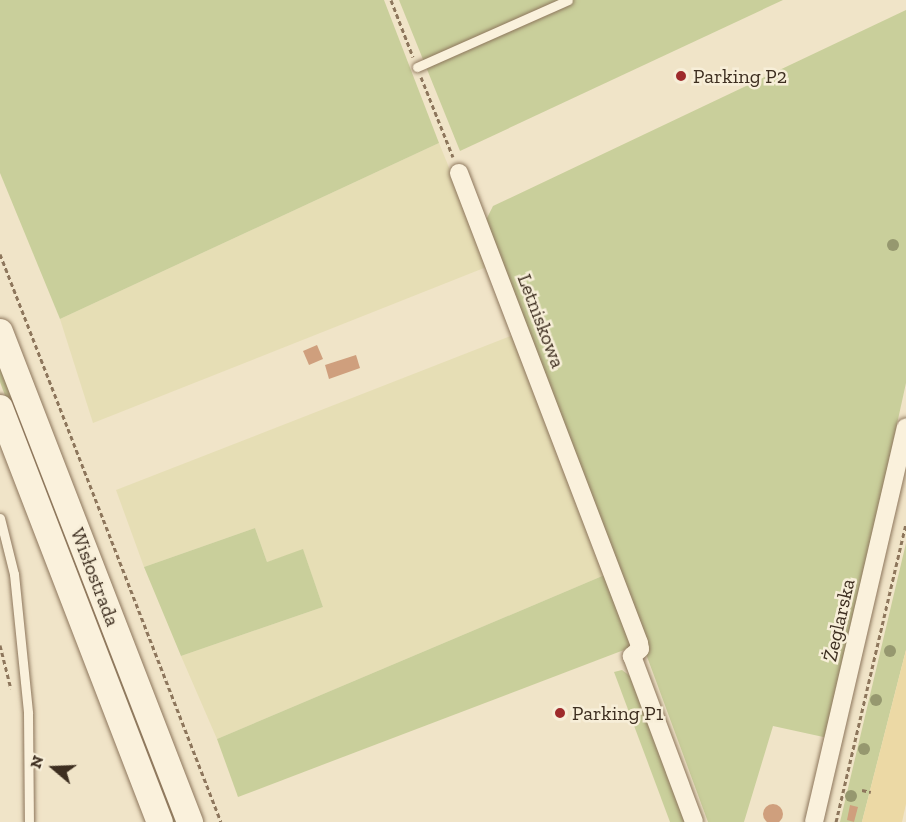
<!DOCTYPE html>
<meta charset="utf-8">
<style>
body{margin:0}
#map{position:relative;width:906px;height:822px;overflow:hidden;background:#f0e4c8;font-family:"Zilla Slab",serif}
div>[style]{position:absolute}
.farmland>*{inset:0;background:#e6deb5}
.green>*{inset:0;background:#c9cf9b}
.sand>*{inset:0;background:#ecd9a5}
.building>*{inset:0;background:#cf9f7d}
.round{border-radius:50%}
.path>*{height:3px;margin-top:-1.5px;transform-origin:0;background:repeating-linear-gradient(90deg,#8d765c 0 4.5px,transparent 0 7.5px)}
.roads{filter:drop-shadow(0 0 2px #8d765c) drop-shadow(0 0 2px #8d765c)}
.lane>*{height:9px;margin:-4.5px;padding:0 4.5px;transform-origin:4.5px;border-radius:4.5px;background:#faf1dc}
.street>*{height:18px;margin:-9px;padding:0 9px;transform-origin:9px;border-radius:9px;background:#faf1dc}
.secondary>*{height:26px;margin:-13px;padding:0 13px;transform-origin:13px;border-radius:13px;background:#faf1dc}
.trees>*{width:12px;height:12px;margin:-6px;border-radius:50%;background:#96986f}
.dots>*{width:16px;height:16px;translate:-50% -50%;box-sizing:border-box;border:3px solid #f7eed8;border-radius:50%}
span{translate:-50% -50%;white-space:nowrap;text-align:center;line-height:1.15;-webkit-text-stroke:5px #f7eed8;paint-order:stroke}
.poi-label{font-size:20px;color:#3d2e20}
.left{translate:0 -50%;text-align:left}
.street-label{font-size:20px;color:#3d2e20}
.north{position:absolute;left:24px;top:738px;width:60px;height:60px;-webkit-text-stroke:4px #f7eed8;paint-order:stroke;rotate:289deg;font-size:16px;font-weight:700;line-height:24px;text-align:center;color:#3d2e20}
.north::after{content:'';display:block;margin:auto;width:21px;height:27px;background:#3d2e20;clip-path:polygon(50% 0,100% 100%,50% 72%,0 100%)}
</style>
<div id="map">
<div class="farmland">
<i style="clip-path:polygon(439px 143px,489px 266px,93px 423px,60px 319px)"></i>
<i style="clip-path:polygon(516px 334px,607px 574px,217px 739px,181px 656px,323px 607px,303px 550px,267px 562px,255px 528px,144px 567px,116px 490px)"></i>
</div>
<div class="green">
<i style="clip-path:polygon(0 0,384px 0,439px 143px,60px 319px,0 173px)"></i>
<i style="clip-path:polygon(399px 0,783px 0,460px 151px)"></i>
<i style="clip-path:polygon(906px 10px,906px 383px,828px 738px,773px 726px,744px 822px,708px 822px,486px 220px,493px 206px)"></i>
<i style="clip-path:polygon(0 362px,179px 822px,171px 822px,23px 443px,0 382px)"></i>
<i style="clip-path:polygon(255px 528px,267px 562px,303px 549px,323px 607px,181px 656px,144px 567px)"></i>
<i style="clip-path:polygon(906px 543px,906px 650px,862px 822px,840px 822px)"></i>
<i style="clip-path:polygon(607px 574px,637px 645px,238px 797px,217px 739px)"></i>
<i style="clip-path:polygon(622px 670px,630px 676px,685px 822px,670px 822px,614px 672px)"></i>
</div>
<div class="sand">
<i style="clip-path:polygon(906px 650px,906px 804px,902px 822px,862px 822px)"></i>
</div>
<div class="building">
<i style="clip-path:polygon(317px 345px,323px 359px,309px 365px,303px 351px)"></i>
<i style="clip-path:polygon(356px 355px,360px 368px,329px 379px,325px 365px)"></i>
<i class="round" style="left:763px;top:804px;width:20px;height:20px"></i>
<i style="clip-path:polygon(850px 805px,858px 807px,854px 822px,847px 820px)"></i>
</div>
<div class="path">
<i style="left:391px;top:0;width:61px;rotate:68.9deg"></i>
<i style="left:421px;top:77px;width:86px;rotate:68.2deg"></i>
<i style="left:0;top:254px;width:609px;rotate:68.74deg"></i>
<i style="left:0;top:645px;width:45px;rotate:76deg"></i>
<i style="left:862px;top:790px;width:9px;rotate:13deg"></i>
<i style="left:836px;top:822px;width:306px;rotate:-76.8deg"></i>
</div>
<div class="roads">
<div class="lane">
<i style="left:417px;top:67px;width:165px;rotate:-23.9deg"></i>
<i style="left:0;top:518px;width:58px;rotate:76deg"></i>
<i style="left:14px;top:574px;width:140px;rotate:84.2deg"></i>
<i style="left:28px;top:713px;width:109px;rotate:89.5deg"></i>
</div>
<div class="street">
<i style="left:459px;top:173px;width:503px;rotate:69.04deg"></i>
<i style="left:639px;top:643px;width:6px;rotate:81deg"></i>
<i style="left:640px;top:649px;width:11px;rotate:139deg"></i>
<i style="left:632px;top:656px;width:177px;rotate:69.5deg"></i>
<i style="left:814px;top:822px;width:405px;rotate:-76.9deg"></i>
</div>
<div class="secondary">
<i style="left:0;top:332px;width:526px;rotate:68.81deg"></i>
<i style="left:0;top:408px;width:444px;rotate:68.9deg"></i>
</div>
</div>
<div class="trees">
<i style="left:893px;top:245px"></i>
<i style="left:890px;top:651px"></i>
<i style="left:876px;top:700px"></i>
<i style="left:864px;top:749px"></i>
<i style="left:851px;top:796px"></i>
</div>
<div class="dots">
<i style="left:681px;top:76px;background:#9e2a2b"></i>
<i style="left:560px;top:713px;background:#9e2a2b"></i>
</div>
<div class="poi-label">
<span class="left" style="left:693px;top:76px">Parking P2</span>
<span class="left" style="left:572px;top:713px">Parking P1</span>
</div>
<div class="street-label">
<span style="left:541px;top:321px;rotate:69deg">Letniskowa</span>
<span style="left:95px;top:577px;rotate:69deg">Wisłostrada</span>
<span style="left:839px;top:620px;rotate:-77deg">Żeglarska</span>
</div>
<div class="north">N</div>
</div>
